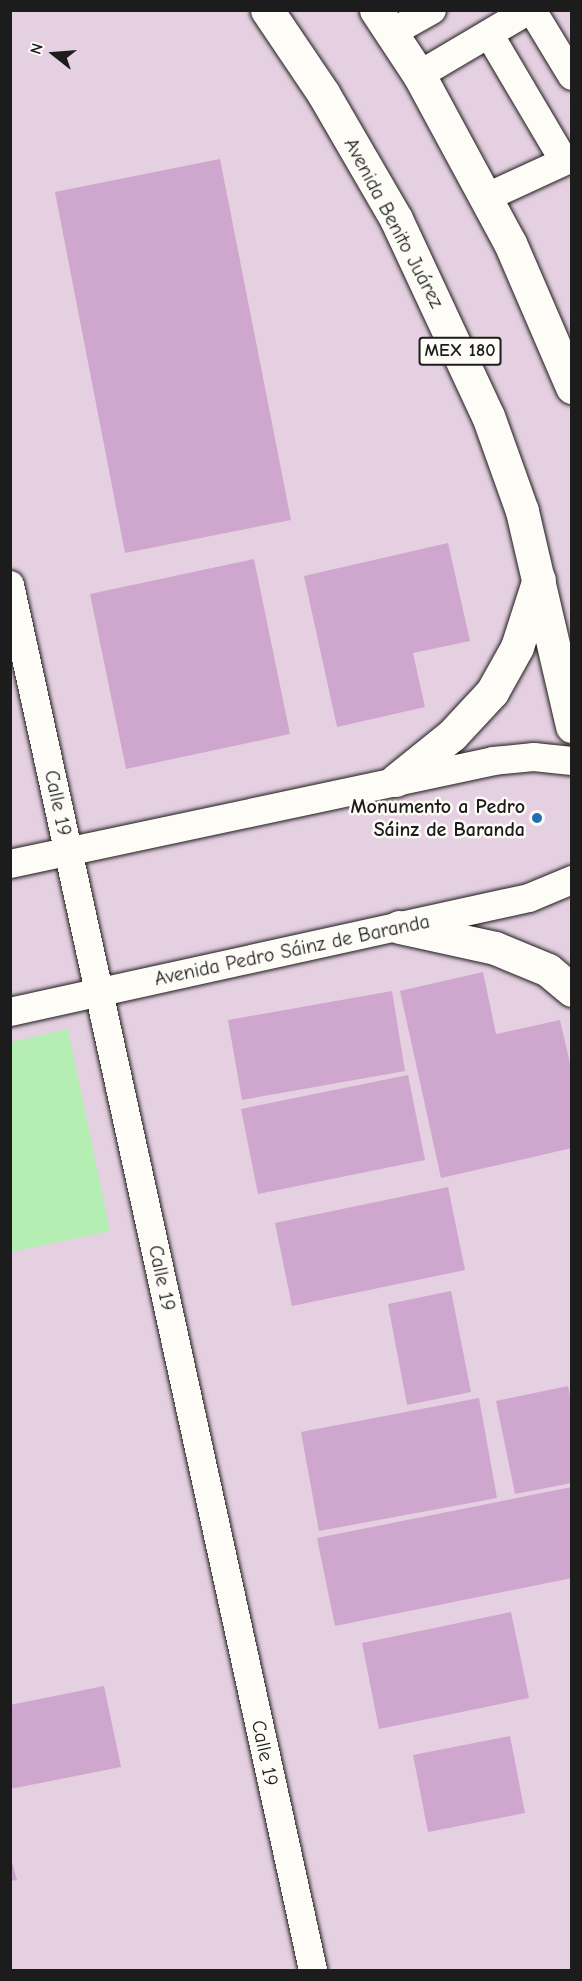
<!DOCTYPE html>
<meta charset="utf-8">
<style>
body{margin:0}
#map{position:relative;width:582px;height:1981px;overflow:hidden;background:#efe2ea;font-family:"Comic Neue",sans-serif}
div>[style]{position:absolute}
.built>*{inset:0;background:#e5d0e1}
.green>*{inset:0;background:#b4eeb3}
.building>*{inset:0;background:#cfa6cd}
.roads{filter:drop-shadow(0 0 2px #1c1c1c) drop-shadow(0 0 2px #1c1c1c)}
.minor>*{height:28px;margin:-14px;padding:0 14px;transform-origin:14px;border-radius:14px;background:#fdfcf7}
.major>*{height:33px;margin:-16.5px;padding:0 16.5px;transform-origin:16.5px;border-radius:16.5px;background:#fdfcf7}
.dots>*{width:16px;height:16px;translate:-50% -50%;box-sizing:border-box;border:3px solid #fdfcf7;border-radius:50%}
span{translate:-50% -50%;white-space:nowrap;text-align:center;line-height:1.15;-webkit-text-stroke:5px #fdfcf7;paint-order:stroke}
.shield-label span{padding:2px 4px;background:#fdfcf7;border:2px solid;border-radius:4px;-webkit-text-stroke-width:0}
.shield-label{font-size:18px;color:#1c1c1c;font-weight:700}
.street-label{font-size:20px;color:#1c1c1c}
.poi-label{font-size:20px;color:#1c1c1c;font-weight:700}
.right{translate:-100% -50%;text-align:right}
.frame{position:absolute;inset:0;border:12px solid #1c1c1c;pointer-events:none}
.north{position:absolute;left:24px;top:24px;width:60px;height:60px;-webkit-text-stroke:4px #fdfcf7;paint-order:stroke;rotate:287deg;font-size:16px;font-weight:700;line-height:24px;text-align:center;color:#1c1c1c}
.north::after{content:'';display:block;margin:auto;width:21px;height:27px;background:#1c1c1c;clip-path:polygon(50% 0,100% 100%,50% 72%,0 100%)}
</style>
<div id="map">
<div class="built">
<i style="clip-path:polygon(11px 11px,571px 11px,571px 1970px,11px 1970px)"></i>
</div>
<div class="green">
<i style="clip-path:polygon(68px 1029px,110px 1231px,11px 1252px,11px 1042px)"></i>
</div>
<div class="building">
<i style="clip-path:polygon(220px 159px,291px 520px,125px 553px,55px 192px)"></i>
<i style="clip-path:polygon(448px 543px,470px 641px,413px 653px,425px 707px,337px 727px,304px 576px)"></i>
<i style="clip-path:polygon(254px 559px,290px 734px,126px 769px,90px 594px)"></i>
<i style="clip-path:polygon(483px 972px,496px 1034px,560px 1020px,572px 1072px,572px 1148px,441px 1178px,400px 991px)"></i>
<i style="clip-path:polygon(392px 991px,405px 1071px,242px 1100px,228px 1020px)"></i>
<i style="clip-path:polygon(408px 1075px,425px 1160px,258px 1194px,241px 1109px)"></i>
<i style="clip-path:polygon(448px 1187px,465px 1270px,292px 1306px,275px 1223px)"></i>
<i style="clip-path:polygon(451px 1291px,471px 1392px,407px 1405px,388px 1304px)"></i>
<i style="clip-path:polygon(568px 1386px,572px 1404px,572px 1483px,515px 1494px,496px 1401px)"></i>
<i style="clip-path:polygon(479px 1398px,497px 1498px,319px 1531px,301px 1432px)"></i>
<i style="clip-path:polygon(572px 1487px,572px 1578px,335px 1626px,317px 1538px)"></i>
<i style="clip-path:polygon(511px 1612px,529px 1698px,379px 1729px,362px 1643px)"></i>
<i style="clip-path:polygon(104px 1686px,121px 1767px,10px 1789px,10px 1705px)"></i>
<i style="clip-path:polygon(510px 1736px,525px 1813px,428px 1832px,413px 1755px)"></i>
<i style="clip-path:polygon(10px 1855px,17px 1880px,10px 1881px)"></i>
</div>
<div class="roads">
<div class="minor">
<i style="left:532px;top:10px;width:77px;rotate:58.8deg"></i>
<i style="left:391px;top:33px;width:47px;rotate:-29.3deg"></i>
<i style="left:489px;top:34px;width:147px;rotate:59.4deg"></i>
<i style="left:419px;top:75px;width:128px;rotate:-30.6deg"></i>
<i style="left:485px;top:198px;width:96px;rotate:-24.7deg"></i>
<i style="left:10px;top:585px;width:1418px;rotate:77.66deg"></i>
<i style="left:10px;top:864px;width:494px;rotate:-12deg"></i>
<i style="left:493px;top:761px;width:41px;rotate:-5.6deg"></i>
<i style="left:534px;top:757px;width:38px;rotate:6deg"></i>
<i style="left:10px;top:1012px;width:531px;rotate:-12.39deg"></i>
<i style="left:529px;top:898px;width:47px;rotate:-22.7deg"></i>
</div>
<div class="major">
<i style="left:267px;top:10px;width:100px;rotate:56deg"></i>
<i style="left:323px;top:93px;width:146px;rotate:59.9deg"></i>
<i style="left:396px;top:219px;width:217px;rotate:65deg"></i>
<i style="left:488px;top:416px;width:101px;rotate:70.3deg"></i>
<i style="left:522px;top:511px;width:221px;rotate:76.9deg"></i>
<i style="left:376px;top:10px;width:78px;rotate:56.5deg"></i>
<i style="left:419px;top:75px;width:191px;rotate:61.6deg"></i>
<i style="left:510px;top:243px;width:157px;rotate:66.7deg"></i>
<i style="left:396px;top:780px;width:72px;rotate:-38.8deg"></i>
<i style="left:452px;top:735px;width:59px;rotate:-47.1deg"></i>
<i style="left:492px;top:692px;width:51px;rotate:-60.9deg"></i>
<i style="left:517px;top:647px;width:71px;rotate:-72.1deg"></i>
<i style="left:399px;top:927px;width:98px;rotate:12.3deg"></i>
<i style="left:495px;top:948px;width:57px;rotate:22.5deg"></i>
<i style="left:548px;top:970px;width:31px;rotate:40deg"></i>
</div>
</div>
<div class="dots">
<i style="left:537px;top:818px;background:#1f6fb2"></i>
</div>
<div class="shield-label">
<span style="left:460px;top:351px">MEX 180</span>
</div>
<div class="street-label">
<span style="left:394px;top:223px;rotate:62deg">Avenida Benito Juárez</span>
<span style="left:58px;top:803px;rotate:78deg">Calle 19</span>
<span style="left:292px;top:950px;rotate:-12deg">Avenida Pedro Sáinz de Baranda</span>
<span style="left:162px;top:1278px;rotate:78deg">Calle 19</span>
<span style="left:265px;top:1753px;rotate:78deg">Calle 19</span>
</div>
<div class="poi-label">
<span class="right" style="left:525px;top:818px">Monumento a Pedro<br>Sáinz de Baranda</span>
</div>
<div class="frame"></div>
<div class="north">N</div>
</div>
